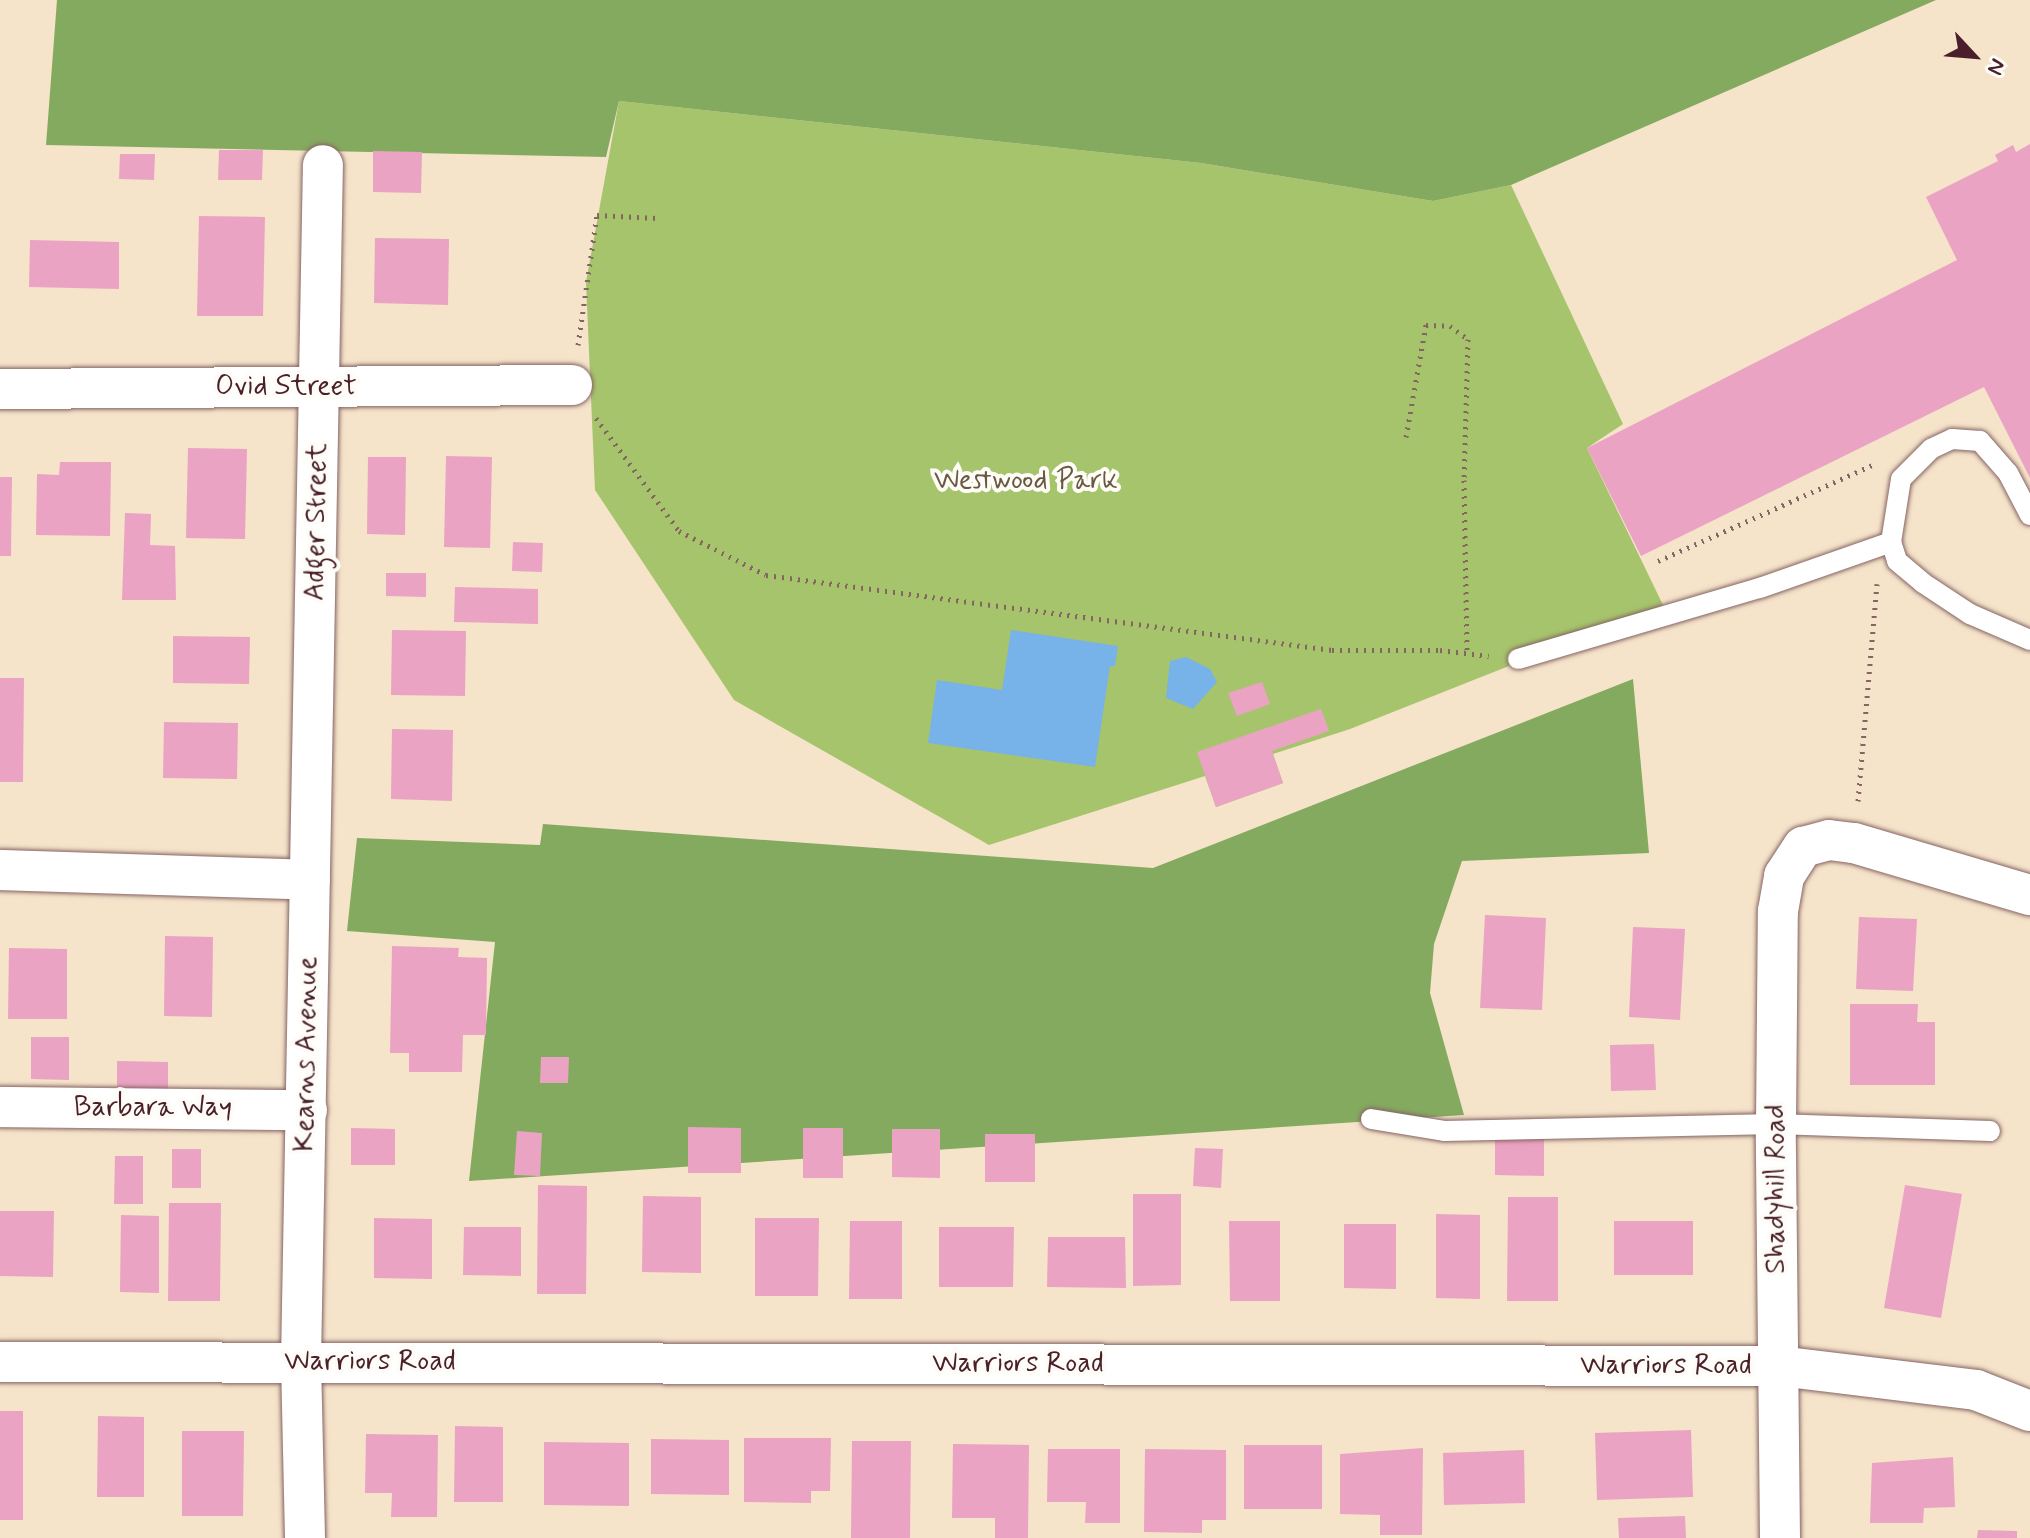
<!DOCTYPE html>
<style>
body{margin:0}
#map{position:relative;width:2030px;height:1538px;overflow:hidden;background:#f5e3ca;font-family:Mynerve,sans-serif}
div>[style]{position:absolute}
.green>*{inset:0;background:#a6c46c}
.forest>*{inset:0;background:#84aa60}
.water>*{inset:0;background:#77b2e8}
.building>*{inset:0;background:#eba3c3}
.path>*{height:5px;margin-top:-2.5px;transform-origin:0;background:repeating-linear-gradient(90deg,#866463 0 2px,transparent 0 8px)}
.roads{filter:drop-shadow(0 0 2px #866463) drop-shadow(0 0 2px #866463)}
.service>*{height:20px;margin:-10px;padding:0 10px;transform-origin:10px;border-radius:10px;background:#fff}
.minor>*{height:40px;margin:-20px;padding:0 20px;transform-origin:20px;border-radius:20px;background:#fff}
span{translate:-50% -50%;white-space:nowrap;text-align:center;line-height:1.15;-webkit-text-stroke:8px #fdfcf7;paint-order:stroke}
.street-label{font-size:28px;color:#4a1f2b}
.park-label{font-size:28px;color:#6a5942}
.north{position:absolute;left:1934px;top:16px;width:80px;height:80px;-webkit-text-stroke:6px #fdfcf7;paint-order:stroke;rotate:116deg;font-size:22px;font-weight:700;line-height:32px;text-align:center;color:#4a1f2b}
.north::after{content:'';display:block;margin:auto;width:28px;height:36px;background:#4a1f2b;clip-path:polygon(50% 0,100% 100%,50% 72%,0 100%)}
</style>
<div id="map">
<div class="green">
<i style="clip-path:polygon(619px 101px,1201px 163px,1433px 201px,1511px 185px,1623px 424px,1587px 448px,1663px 605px,1350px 729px,1273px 754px,1283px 783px,1216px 807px,1205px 776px,989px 845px,734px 700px,595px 490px,586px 282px)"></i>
</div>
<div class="forest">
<i style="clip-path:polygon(57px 0,1936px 0,1511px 185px,1433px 201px,1201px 163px,619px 101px,606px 157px,46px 145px)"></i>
<i style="clip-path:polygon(1633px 679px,1649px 853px,1462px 861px,1434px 944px,1430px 993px,1464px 1115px,469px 1181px,495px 942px,347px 931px,357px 838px,540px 845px,543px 824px,1153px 868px)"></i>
</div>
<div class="water">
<i style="clip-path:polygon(1011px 630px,1118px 646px,1115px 666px,1110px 666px,1095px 767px,928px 743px,937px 680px,1002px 690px)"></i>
<i style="clip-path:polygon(1186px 657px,1210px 669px,1217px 682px,1193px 709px,1166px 698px,1170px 661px)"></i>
</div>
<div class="building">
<i style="clip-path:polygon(2030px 144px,2030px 478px,1984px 387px,1641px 556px,1587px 448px,1957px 260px,1926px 197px,1998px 161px,1995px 155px,2013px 145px,2016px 152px)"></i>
<i style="clip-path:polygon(219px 150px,263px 150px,262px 180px,218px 180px)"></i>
<i style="clip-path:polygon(373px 151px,422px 152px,421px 193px,373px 192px)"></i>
<i style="clip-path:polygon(120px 154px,155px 154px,154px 180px,119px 179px)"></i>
<i style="clip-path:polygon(199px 216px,265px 217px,263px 316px,197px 316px)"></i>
<i style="clip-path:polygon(375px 238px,449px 239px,448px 305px,374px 303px)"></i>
<i style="clip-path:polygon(30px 240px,119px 242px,119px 289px,29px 287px)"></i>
<i style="clip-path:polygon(188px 448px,247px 449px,245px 539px,186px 538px)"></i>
<i style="clip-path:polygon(446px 456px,492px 457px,490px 548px,444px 547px)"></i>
<i style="clip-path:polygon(368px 457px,406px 457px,405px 535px,367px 534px)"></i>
<i style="clip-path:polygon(60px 462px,111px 462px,110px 536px,36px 535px,37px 474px,59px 475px)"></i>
<i style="clip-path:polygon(0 477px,12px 477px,11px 556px,0 556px)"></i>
<i style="clip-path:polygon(125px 513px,151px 514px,150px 545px,175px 546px,176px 600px,122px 600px)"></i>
<i style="clip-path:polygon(513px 542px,543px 543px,542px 572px,512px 571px)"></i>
<i style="clip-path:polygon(386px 573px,426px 573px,426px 597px,386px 596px)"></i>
<i style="clip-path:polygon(455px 587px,538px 589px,538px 624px,454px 622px)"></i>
<i style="clip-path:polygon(392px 630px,466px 631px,465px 696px,391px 695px)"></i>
<i style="clip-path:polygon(173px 636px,250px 637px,249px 684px,173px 683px)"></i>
<i style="clip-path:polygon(0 678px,24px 678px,23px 782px,0 782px)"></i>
<i style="clip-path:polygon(1262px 682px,1270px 704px,1237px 716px,1228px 693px)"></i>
<i style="clip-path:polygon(1321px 709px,1329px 731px,1272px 751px,1283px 783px,1216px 807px,1197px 752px)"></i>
<i style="clip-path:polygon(164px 722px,238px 723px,237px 779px,163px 778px)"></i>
<i style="clip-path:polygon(392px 729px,453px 730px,452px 801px,391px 799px)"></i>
<i style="clip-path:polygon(1485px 915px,1546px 918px,1542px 1010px,1480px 1008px)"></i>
<i style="clip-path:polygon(1859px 917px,1917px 919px,1913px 991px,1856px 989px)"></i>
<i style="clip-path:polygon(1633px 927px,1685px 929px,1680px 1020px,1629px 1017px)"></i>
<i style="clip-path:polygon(165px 936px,213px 937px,212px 1017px,164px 1016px)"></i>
<i style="clip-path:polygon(392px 946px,459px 948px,458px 957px,487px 958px,486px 1035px,463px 1035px,462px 1072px,409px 1072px,409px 1053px,390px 1053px)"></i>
<i style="clip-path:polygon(9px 948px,67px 949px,67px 1019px,8px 1019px)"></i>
<i style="clip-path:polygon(1850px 1004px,1918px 1004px,1917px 1022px,1935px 1022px,1935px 1085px,1850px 1085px)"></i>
<i style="clip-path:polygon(31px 1037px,69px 1037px,69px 1080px,31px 1079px)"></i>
<i style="clip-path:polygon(1654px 1044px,1656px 1090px,1611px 1091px,1610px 1045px)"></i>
<i style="clip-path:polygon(541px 1057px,569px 1057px,568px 1083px,540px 1083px)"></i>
<i style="clip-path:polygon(117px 1061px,168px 1062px,168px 1090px,117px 1090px)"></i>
<i style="clip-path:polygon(688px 1127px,741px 1128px,741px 1173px,688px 1173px)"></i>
<i style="clip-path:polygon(351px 1128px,395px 1129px,395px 1165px,351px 1165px)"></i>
<i style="clip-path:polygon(803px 1128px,843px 1128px,843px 1178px,803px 1178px)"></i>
<i style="clip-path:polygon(892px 1129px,940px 1129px,940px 1178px,892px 1177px)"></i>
<i style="clip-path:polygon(517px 1131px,542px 1133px,540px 1176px,514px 1175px)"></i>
<i style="clip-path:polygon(985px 1134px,1035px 1134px,1035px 1182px,985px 1182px)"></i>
<i style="clip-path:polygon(1495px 1135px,1544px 1135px,1544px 1176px,1495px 1175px)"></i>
<i style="clip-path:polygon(1195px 1148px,1223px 1149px,1221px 1188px,1193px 1186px)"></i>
<i style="clip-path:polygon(172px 1149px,201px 1149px,201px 1188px,172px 1188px)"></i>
<i style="clip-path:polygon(115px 1156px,143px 1156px,143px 1204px,114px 1204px)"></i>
<i style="clip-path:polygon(538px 1185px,587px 1186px,586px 1294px,537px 1294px)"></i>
<i style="clip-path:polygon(1905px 1185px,1962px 1194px,1941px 1318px,1884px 1308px)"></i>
<i style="clip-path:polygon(1133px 1194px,1181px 1194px,1181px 1285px,1133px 1286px)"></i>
<i style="clip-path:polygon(643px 1196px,701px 1197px,701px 1273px,642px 1272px)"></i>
<i style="clip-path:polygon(1508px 1197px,1558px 1197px,1558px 1301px,1507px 1301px)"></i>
<i style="clip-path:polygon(169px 1203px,221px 1203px,220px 1301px,168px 1301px)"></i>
<i style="clip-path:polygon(0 1211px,54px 1211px,53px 1277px,0 1276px)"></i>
<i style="clip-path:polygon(1436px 1214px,1480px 1215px,1480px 1299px,1436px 1298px)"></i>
<i style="clip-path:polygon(121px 1215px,159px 1216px,159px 1293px,120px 1292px)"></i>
<i style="clip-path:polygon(374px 1218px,432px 1219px,432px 1279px,374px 1278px)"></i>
<i style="clip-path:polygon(755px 1218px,819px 1218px,818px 1296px,755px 1296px)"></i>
<i style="clip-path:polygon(850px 1221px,902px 1221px,902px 1299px,849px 1299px)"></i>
<i style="clip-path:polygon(1229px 1221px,1280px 1221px,1280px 1301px,1230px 1301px)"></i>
<i style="clip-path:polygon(1614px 1221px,1693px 1221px,1693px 1275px,1614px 1275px)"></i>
<i style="clip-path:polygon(1344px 1224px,1396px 1224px,1396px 1289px,1344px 1288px)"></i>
<i style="clip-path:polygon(464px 1227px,521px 1227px,521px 1276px,463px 1275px)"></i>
<i style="clip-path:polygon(939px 1227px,1014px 1227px,1013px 1287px,939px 1287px)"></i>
<i style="clip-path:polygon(1048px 1237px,1125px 1237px,1126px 1288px,1047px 1287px)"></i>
<i style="clip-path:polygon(0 1411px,23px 1411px,23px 1520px,0 1520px)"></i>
<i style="clip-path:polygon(98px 1416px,144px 1417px,144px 1497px,97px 1497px)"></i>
<i style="clip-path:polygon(455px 1426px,503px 1427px,503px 1502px,454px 1502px)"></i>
<i style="clip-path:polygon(1691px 1430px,1693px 1497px,1597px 1500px,1595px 1433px)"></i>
<i style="clip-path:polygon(182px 1431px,244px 1431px,243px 1516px,182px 1516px)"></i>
<i style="clip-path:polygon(366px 1434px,438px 1435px,437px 1517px,391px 1517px,392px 1493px,365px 1493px)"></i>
<i style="clip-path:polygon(744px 1438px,831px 1438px,830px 1491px,811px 1491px,811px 1503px,744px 1502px)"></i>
<i style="clip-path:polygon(651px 1439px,729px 1440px,729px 1495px,651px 1494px)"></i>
<i style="clip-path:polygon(852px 1441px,911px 1441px,910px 1538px,851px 1538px)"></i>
<i style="clip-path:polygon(544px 1442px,629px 1443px,629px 1506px,544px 1505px)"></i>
<i style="clip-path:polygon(953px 1444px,1029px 1445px,1028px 1538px,995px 1538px,995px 1518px,952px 1518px)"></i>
<i style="clip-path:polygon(1244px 1445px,1322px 1445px,1322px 1509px,1244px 1509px)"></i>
<i style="clip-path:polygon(1423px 1448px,1422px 1535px,1380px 1535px,1380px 1515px,1340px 1514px,1340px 1454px)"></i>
<i style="clip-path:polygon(1048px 1449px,1120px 1449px,1120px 1523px,1085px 1523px,1086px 1502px,1047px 1502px)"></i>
<i style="clip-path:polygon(1145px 1449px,1226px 1450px,1226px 1520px,1202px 1520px,1202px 1533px,1144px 1532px)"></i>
<i style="clip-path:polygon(1524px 1450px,1525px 1503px,1444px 1505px,1443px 1453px)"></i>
<i style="clip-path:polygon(1953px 1457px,1955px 1507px,1924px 1508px,1923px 1523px,1870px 1523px,1872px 1463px)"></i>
<i style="clip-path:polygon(1685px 1516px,1686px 1538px,1619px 1538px,1618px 1518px)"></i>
<i style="clip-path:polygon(1978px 1530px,2017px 1531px,2017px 1538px,1977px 1538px)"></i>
</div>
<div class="path">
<i style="left:578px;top:345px;width:131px;rotate:-81.7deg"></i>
<i style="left:597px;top:215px;width:60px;rotate:2.9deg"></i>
<i style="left:596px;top:418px;width:140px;rotate:53.7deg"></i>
<i style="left:679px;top:531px;width:97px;rotate:26.8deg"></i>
<i style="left:766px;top:575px;width:571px;rotate:7.55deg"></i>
<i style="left:1332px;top:650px;width:108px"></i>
<i style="left:1440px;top:650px;width:49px;rotate:7deg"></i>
<i style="left:1406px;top:437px;width:114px;rotate:-79.9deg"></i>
<i style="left:1426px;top:325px;width:24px;rotate:2deg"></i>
<i style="left:1450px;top:326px;width:22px;rotate:36deg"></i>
<i style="left:1468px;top:339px;width:141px;rotate:91.6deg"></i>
<i style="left:1464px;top:480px;width:173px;rotate:89deg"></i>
<i style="left:1658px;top:561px;width:235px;rotate:-24.1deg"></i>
<i style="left:1858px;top:801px;width:218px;rotate:-85deg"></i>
</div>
<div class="roads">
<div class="service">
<i style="left:2030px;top:515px;width:47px;rotate:-117.6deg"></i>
<i style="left:2008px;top:473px;width:43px;rotate:-131.2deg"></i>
<i style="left:1980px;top:441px;width:28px;rotate:-176deg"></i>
<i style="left:1952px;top:439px;width:23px;rotate:155deg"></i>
<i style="left:1931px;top:449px;width:42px;rotate:135deg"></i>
<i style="left:1901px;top:479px;width:64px;rotate:99deg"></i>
<i style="left:1891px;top:542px;width:20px;rotate:72deg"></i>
<i style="left:1897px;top:561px;width:34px;rotate:40deg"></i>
<i style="left:1923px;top:583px;width:56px;rotate:33.4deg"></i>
<i style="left:1970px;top:614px;width:65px;rotate:23.4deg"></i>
<i style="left:1518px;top:659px;width:252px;rotate:-16.4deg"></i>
<i style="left:1760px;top:588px;width:139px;rotate:-19.3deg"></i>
<i style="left:1371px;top:1119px;width:74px;rotate:9.3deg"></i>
<i style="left:1444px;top:1131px;width:332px;rotate:-1.2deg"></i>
<i style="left:1776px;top:1124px;width:214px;rotate:1.9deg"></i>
</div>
<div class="minor">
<i style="left:0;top:389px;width:572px;rotate:-0.4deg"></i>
<i style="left:0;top:870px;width:310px;rotate:1.8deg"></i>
<i style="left:0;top:1107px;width:307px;rotate:0.6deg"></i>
<i style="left:0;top:1362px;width:1779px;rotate:0.13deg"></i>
<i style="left:1779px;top:1366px;width:198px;rotate:6.9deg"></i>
<i style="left:1976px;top:1390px;width:58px;rotate:21.3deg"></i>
<i style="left:305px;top:1538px;width:177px;rotate:-91.3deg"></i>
<i style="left:301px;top:1361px;width:1196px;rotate:-88.95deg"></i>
<i style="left:1780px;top:1538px;width:414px;rotate:-90.6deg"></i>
<i style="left:1776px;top:1124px;width:213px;rotate:-89.5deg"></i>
<i style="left:1778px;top:911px;width:36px;rotate:-80deg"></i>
<i style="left:1784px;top:876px;width:35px;rotate:-57deg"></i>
<i style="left:1803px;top:847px;width:27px;rotate:-15deg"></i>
<i style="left:1829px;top:840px;width:25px;rotate:7deg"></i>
<i style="left:1854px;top:843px;width:184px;rotate:16.5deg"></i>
</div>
</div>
<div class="street-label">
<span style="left:286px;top:387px">Ovid Street</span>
<span style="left:317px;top:522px;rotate:-89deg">Adger Street</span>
<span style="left:307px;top:1054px;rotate:-89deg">Kearns Avenue</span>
<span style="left:153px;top:1108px">Barbara Way</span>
<span style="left:1777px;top:1189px;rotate:-90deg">Shadyhill Road</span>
<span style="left:370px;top:1362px">Warriors Road</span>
<span style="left:1018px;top:1364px">Warriors Road</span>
<span style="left:1666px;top:1366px">Warriors Road</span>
</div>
<div class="park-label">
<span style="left:1026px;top:481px">Westwood Park</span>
</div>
<div class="north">N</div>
</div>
